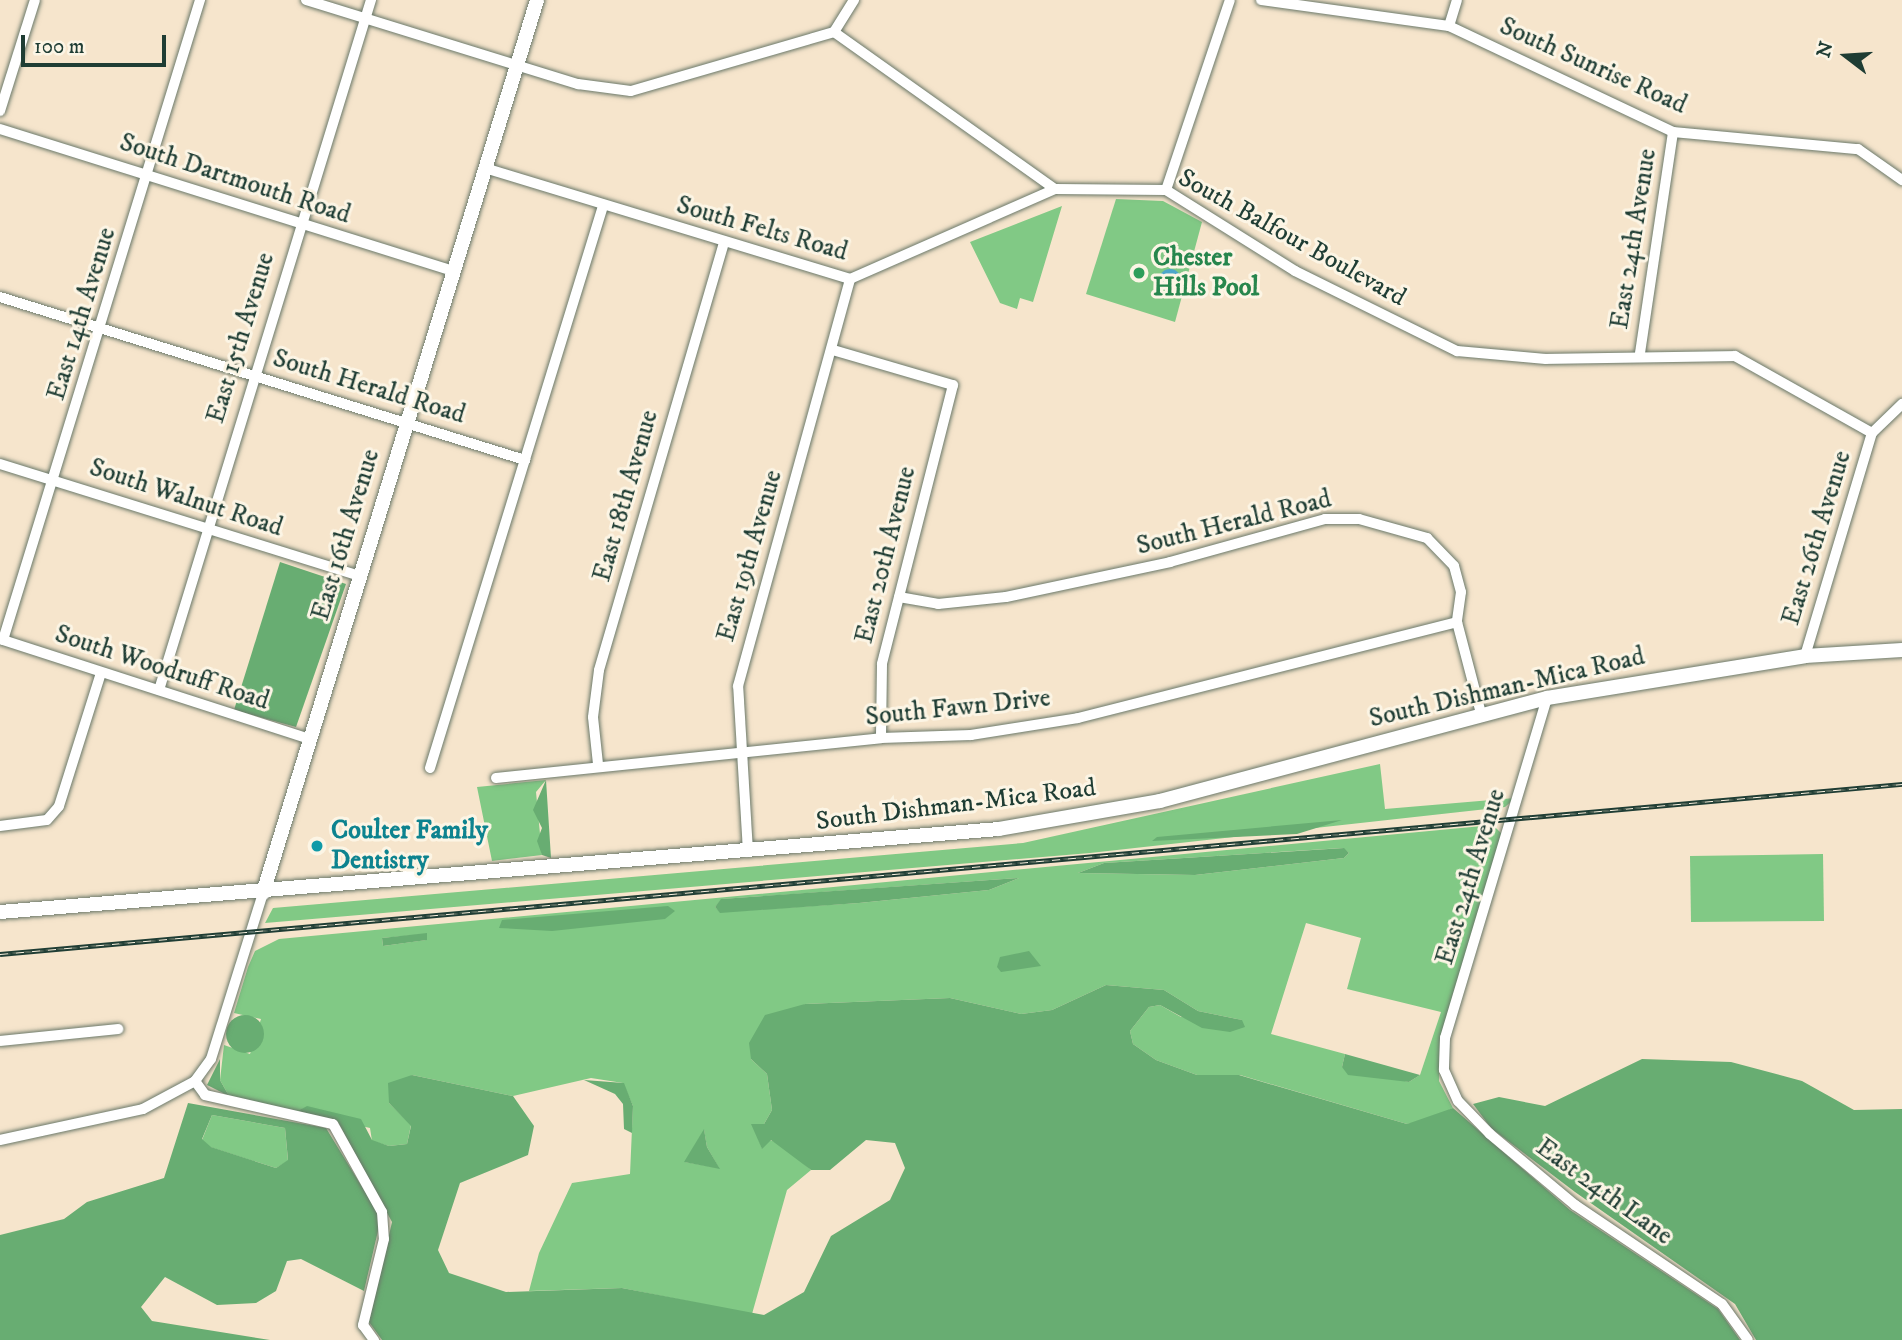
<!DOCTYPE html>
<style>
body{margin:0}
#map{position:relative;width:1902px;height:1340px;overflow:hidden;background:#f6e5cc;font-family:"IM FELL DW Pica",serif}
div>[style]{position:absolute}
.green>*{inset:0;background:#81c985}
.forest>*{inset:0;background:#68ad72}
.round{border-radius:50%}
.water>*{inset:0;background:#4da6ca}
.roads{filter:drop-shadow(0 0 2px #6a7869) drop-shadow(0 0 2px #6a7869)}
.street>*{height:10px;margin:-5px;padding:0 5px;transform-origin:5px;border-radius:5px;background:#fff}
.secondary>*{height:14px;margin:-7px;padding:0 7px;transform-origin:7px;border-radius:7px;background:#fff}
.rail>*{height:5px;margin-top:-2.5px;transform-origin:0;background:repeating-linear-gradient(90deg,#fcf5e5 0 8px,#1f3d34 0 16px);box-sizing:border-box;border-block:2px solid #1f3d34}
.dots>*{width:19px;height:19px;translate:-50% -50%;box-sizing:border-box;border:4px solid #fcf5e5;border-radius:50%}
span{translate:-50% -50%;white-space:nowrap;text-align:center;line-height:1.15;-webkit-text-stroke:6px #fcf5e5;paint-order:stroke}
.street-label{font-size:26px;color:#1f3d34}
.leisure-label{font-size:26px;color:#27864d;font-weight:700}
.left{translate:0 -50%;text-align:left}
.culture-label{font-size:26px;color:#0d838f;font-weight:700}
.north{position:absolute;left:1811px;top:21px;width:70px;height:70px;-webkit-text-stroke:5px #fcf5e5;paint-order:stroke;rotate:287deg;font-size:19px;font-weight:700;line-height:28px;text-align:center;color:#1f3d34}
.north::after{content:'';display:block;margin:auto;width:24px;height:32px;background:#1f3d34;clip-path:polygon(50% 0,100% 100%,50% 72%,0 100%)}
.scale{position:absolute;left:21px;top:35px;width:145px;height:32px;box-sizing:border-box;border:4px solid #1f3d34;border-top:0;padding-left:9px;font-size:21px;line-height:24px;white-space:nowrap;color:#1f3d34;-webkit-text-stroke:5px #fcf5e5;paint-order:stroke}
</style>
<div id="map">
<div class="green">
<i style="clip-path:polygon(1116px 199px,1163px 201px,1202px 222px,1175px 322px,1086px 294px)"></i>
<i style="clip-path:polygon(1062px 206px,1033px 302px,1020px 298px,1017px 309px,1000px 303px,970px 242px)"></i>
<i style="clip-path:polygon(1380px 764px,1385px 809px,1515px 798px,1505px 807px,1090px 853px,265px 923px,273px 908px,1023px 843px)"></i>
<i style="clip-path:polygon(546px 780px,536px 792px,542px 855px,492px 861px,477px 787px)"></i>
<i style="clip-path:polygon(evenodd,1493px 825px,1504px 836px,1440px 1038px,1439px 1081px,1453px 1108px,1425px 1122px,1407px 1124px,1240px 1075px,1197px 1075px,1156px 1060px,1133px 1044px,1130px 1031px,1149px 1007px,1160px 1005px,1181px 1017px,1242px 1020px,1198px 1011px,1164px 990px,1106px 985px,1052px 1010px,1021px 1014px,950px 998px,805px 1004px,751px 1059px,767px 1074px,772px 1110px,764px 1124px,752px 1124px,762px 1148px,770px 1140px,781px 1144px,811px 1170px,787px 1190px,752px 1314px,622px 1288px,529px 1291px,539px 1253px,572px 1183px,630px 1174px,633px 1106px,623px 1083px,591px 1078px,513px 1096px,412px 1075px,389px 1103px,411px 1125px,407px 1144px,389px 1146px,372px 1141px,370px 1128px,229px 1096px,220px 1080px,224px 1045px,250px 1054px,261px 1019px,234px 1013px,248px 967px,255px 951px,279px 939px,1493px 825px,1343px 848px,1349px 853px,1344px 858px,1195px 875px,1078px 873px,1104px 863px,1343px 848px,1493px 825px,1019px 878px,989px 890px,859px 903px,720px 912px,715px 907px,722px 899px,1019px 878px,1493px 825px,1306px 923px,1361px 938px,1347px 989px,1441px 1012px,1420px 1075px,1409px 1082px,1342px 1067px,1345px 1054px,1271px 1034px,1306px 923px,1493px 825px,427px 934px,426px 940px,383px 946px,382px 938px,427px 934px,1493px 825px,704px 1130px,707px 1147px,719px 1168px,685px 1162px,704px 1130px)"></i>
<i style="clip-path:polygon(1823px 854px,1824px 921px,1691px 922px,1690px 856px)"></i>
<i style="clip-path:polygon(212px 1115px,285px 1128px,288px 1161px,276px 1168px,210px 1147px,202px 1140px)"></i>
</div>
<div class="forest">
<i style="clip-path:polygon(280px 562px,346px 584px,296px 727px,234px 710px)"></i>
<i style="clip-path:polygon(546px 780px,551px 858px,542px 855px,537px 841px,542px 828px,533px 810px)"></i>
<i style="clip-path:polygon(1342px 820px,1297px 834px,1152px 841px,1157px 837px)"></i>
<i style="clip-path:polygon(1344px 848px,1349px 853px,1344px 858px,1195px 875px,1078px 873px,1104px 863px)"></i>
<i style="clip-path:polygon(1019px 878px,989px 890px,859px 903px,720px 913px,715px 907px,721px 899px)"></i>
<i style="clip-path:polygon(668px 906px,675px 911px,665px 919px,552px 931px,499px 928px,502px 920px)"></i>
<i style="clip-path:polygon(427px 933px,427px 940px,383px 946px,382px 938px)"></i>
<i style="clip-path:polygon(1029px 951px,1041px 966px,1001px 972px,997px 967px,1000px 957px)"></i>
<i style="clip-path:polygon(1106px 985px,1164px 990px,1198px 1011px,1242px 1020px,1245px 1027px,1230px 1032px,1202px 1028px,1160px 1005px,1149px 1007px,1130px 1031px,1133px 1044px,1156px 1060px,1197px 1075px,1239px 1075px,1407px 1124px,1453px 1108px,1570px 1210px,1718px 1309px,1740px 1340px,382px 1340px,369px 1322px,392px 1222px,338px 1122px,298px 1111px,307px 1106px,361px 1119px,372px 1140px,389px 1146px,407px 1144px,411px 1126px,389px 1103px,388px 1083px,412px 1075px,513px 1096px,534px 1126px,528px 1155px,460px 1183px,438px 1250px,449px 1273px,506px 1292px,622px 1288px,764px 1315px,804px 1292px,831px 1236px,890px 1200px,905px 1168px,895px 1143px,866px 1140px,830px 1170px,811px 1170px,771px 1140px,762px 1149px,751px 1124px,764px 1124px,772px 1110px,767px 1074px,751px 1059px,749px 1043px,765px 1015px,805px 1004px,950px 998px,1021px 1014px,1052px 1010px)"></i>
<i class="round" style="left:226px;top:1015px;width:38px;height:38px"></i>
<i style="clip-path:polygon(1345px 1054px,1420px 1075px,1409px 1082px,1348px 1075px,1342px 1067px)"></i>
<i style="clip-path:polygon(220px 1059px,220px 1080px,229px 1096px,207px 1085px)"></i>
<i style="clip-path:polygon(1642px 1059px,1731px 1062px,1802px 1081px,1854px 1110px,1902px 1109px,1902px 1340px,1756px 1340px,1735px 1304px,1575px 1192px,1491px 1128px,1473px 1104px,1499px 1097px,1545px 1106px)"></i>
<i style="clip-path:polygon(584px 1080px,624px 1083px,633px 1106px,632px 1133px,624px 1129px,623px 1104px,615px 1094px)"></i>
<i style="clip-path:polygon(evenodd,188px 1103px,326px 1128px,381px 1218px,364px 1291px,301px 1259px,287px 1261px,276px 1291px,256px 1303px,217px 1305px,165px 1277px,141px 1307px,152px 1321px,270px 1340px,0 1340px,0 1235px,64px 1219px,87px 1202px,164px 1178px,188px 1103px,212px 1115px,285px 1128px,288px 1160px,276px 1168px,211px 1147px,202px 1139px,212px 1115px)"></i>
<i style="clip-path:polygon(704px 1129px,707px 1147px,720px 1169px,684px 1162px)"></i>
</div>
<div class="water">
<i class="round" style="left:1159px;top:269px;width:22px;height:22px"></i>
</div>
<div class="roads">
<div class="street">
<i style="left:306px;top:0;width:285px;rotate:17.2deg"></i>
<i style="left:578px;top:84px;width:53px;rotate:7.5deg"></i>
<i style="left:631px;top:91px;width:211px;rotate:-16.2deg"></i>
<i style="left:834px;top:32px;width:271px;rotate:35.4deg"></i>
<i style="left:1055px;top:189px;width:111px;rotate:0.5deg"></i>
<i style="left:1166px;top:190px;width:152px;rotate:32.1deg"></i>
<i style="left:1295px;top:271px;width:181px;rotate:26.3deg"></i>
<i style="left:1457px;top:351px;width:89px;rotate:5.1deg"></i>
<i style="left:1546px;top:359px;width:189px;rotate:-0.9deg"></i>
<i style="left:1735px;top:356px;width:157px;rotate:29.3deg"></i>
<i style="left:1261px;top:0;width:190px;rotate:7.9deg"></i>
<i style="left:1449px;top:26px;width:248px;rotate:25.3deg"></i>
<i style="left:1673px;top:132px;width:186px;rotate:5.3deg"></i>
<i style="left:1858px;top:149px;width:54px;rotate:35.2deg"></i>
<i style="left:1449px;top:26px;width:27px;rotate:-73deg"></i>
<i style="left:834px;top:32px;width:38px;rotate:-58deg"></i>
<i style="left:0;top:111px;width:116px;rotate:-72.5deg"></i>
<i style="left:0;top:129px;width:477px;rotate:17.4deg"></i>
<i style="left:488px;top:169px;width:378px;rotate:16.9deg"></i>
<i style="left:850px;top:279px;width:224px;rotate:-23.7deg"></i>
<i style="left:1166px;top:190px;width:200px;rotate:-71.4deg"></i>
<i style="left:0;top:297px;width:550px;rotate:17.25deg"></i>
<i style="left:833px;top:350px;width:125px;rotate:16.3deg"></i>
<i style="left:953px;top:385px;width:288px;rotate:104.3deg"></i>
<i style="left:882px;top:664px;width:74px;rotate:90.8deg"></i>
<i style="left:1640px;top:353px;width:223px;rotate:-81.5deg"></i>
<i style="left:0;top:464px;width:376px;rotate:17.3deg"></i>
<i style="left:899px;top:597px;width:40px;rotate:10deg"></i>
<i style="left:938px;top:604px;width:68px;rotate:-5.9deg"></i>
<i style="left:1006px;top:597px;width:168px;rotate:-12deg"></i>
<i style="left:1170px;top:562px;width:161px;rotate:-15.5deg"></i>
<i style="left:1325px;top:519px;width:34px"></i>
<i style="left:1359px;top:519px;width:71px;rotate:15.6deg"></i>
<i style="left:1427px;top:538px;width:39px;rotate:46deg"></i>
<i style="left:1454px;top:566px;width:27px;rotate:75deg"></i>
<i style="left:1461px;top:592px;width:30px;rotate:98deg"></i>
<i style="left:1457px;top:622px;width:98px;rotate:75.3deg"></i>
<i style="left:0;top:639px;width:326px;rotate:17.9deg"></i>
<i style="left:3px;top:640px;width:670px;rotate:-72.89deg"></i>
<i style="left:1805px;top:656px;width:233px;rotate:-73.3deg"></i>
<i style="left:1872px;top:433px;width:42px;rotate:-44deg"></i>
<i style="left:159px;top:690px;width:722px;rotate:-72.92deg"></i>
<i style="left:1547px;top:698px;width:355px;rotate:106.7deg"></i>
<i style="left:1445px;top:1038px;width:32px;rotate:92deg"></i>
<i style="left:1444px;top:1070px;width:34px;rotate:66deg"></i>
<i style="left:1458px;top:1101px;width:46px;rotate:45.9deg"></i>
<i style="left:1490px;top:1134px;width:111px;rotate:39.9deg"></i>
<i style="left:1575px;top:1205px;width:177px;rotate:34deg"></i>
<i style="left:1722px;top:1304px;width:44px;rotate:54.2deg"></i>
<i style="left:598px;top:764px;width:47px;rotate:-96.1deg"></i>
<i style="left:593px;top:717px;width:47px;rotate:-82.7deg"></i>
<i style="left:599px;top:670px;width:443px;rotate:-73.7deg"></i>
<i style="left:430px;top:768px;width:588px;rotate:-72.89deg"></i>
<i style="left:496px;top:778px;width:387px;rotate:-5.9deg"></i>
<i style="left:881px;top:738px;width:90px;rotate:-1.9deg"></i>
<i style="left:971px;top:735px;width:108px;rotate:-9deg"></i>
<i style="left:1078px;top:718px;width:391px;rotate:-14.2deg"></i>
<i style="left:0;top:826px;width:47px;rotate:-7.3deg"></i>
<i style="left:47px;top:820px;width:18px;rotate:-49deg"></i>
<i style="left:59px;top:806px;width:139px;rotate:-72.5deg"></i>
<i style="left:748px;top:852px;width:166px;rotate:-93.4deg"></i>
<i style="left:738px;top:686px;width:422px;rotate:-74.6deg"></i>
<i style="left:0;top:1041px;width:119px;rotate:-5.8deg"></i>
<i style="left:195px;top:1081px;width:17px;rotate:54deg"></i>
<i style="left:205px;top:1095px;width:131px;rotate:12.8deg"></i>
<i style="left:333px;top:1124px;width:101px;rotate:60.9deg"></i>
<i style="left:382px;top:1212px;width:27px;rotate:86deg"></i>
<i style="left:384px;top:1239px;width:89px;rotate:103.7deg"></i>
<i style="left:363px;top:1325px;width:19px;rotate:54deg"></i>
<i style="left:0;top:1140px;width:146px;rotate:-12.2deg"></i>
<i style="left:143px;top:1109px;width:59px;rotate:-28.3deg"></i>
<i style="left:195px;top:1081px;width:27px;rotate:-54deg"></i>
<i style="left:211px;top:1059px;width:174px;rotate:-72.6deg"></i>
</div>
<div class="secondary">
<i style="left:263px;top:893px;width:934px;rotate:-72.94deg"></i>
<i style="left:0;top:912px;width:1002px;rotate:-4.75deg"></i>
<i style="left:999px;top:829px;width:163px;rotate:-9.9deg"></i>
<i style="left:1160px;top:801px;width:400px;rotate:-14.9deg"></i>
<i style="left:1547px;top:698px;width:261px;rotate:-9.2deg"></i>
<i style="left:1805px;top:656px;width:97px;rotate:-3.5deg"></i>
</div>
</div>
<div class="rail">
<i style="left:0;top:954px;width:1910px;rotate:-5.11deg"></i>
</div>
<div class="dots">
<i style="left:1139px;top:273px;background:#2e9e5b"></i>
<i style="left:317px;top:846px;background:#0f9aa8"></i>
</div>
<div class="street-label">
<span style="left:1593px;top:66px;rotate:24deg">South Sunrise Road</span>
<span style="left:235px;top:179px;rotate:18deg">South Dartmouth Road</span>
<span style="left:762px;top:229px;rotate:16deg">South Felts Road</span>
<span style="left:1292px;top:238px;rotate:29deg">South Balfour Boulevard</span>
<span style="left:1634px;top:239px;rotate:-81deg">East 24th Avenue</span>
<span style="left:82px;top:314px;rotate:-73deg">East 14th Avenue</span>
<span style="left:241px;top:338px;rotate:-73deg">East 15th Avenue</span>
<span style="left:369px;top:387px;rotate:17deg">South Herald Road</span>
<span style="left:626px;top:496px;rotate:-74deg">East 18th Avenue</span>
<span style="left:186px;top:498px;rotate:18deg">South Walnut Road</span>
<span style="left:1234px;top:523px;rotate:-14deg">South Herald Road</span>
<span style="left:346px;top:535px;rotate:-73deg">East 16th Avenue</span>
<span style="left:1817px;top:538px;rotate:-73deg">East 26th Avenue</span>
<span style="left:886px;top:555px;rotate:-76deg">East 20th Avenue</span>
<span style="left:750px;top:556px;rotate:-74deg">East 19th Avenue</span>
<span style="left:162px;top:668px;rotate:18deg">South Woodruff Road</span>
<span style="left:1507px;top:688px;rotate:-13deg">South Dishman-Mica Road</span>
<span style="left:958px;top:708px;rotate:-6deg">South Fawn Drive</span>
<span style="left:956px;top:805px;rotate:-7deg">South Dishman-Mica Road</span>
<span style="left:1471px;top:877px;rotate:-73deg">East 24th Avenue</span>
<span style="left:1604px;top:1192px;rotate:36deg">East 24th Lane</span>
</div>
<div class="leisure-label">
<span class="left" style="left:1153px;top:273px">Chester<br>Hills Pool</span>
</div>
<div class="culture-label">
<span class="left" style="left:331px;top:846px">Coulter Family<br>Dentistry</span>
</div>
<div class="north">N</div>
<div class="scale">100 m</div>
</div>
